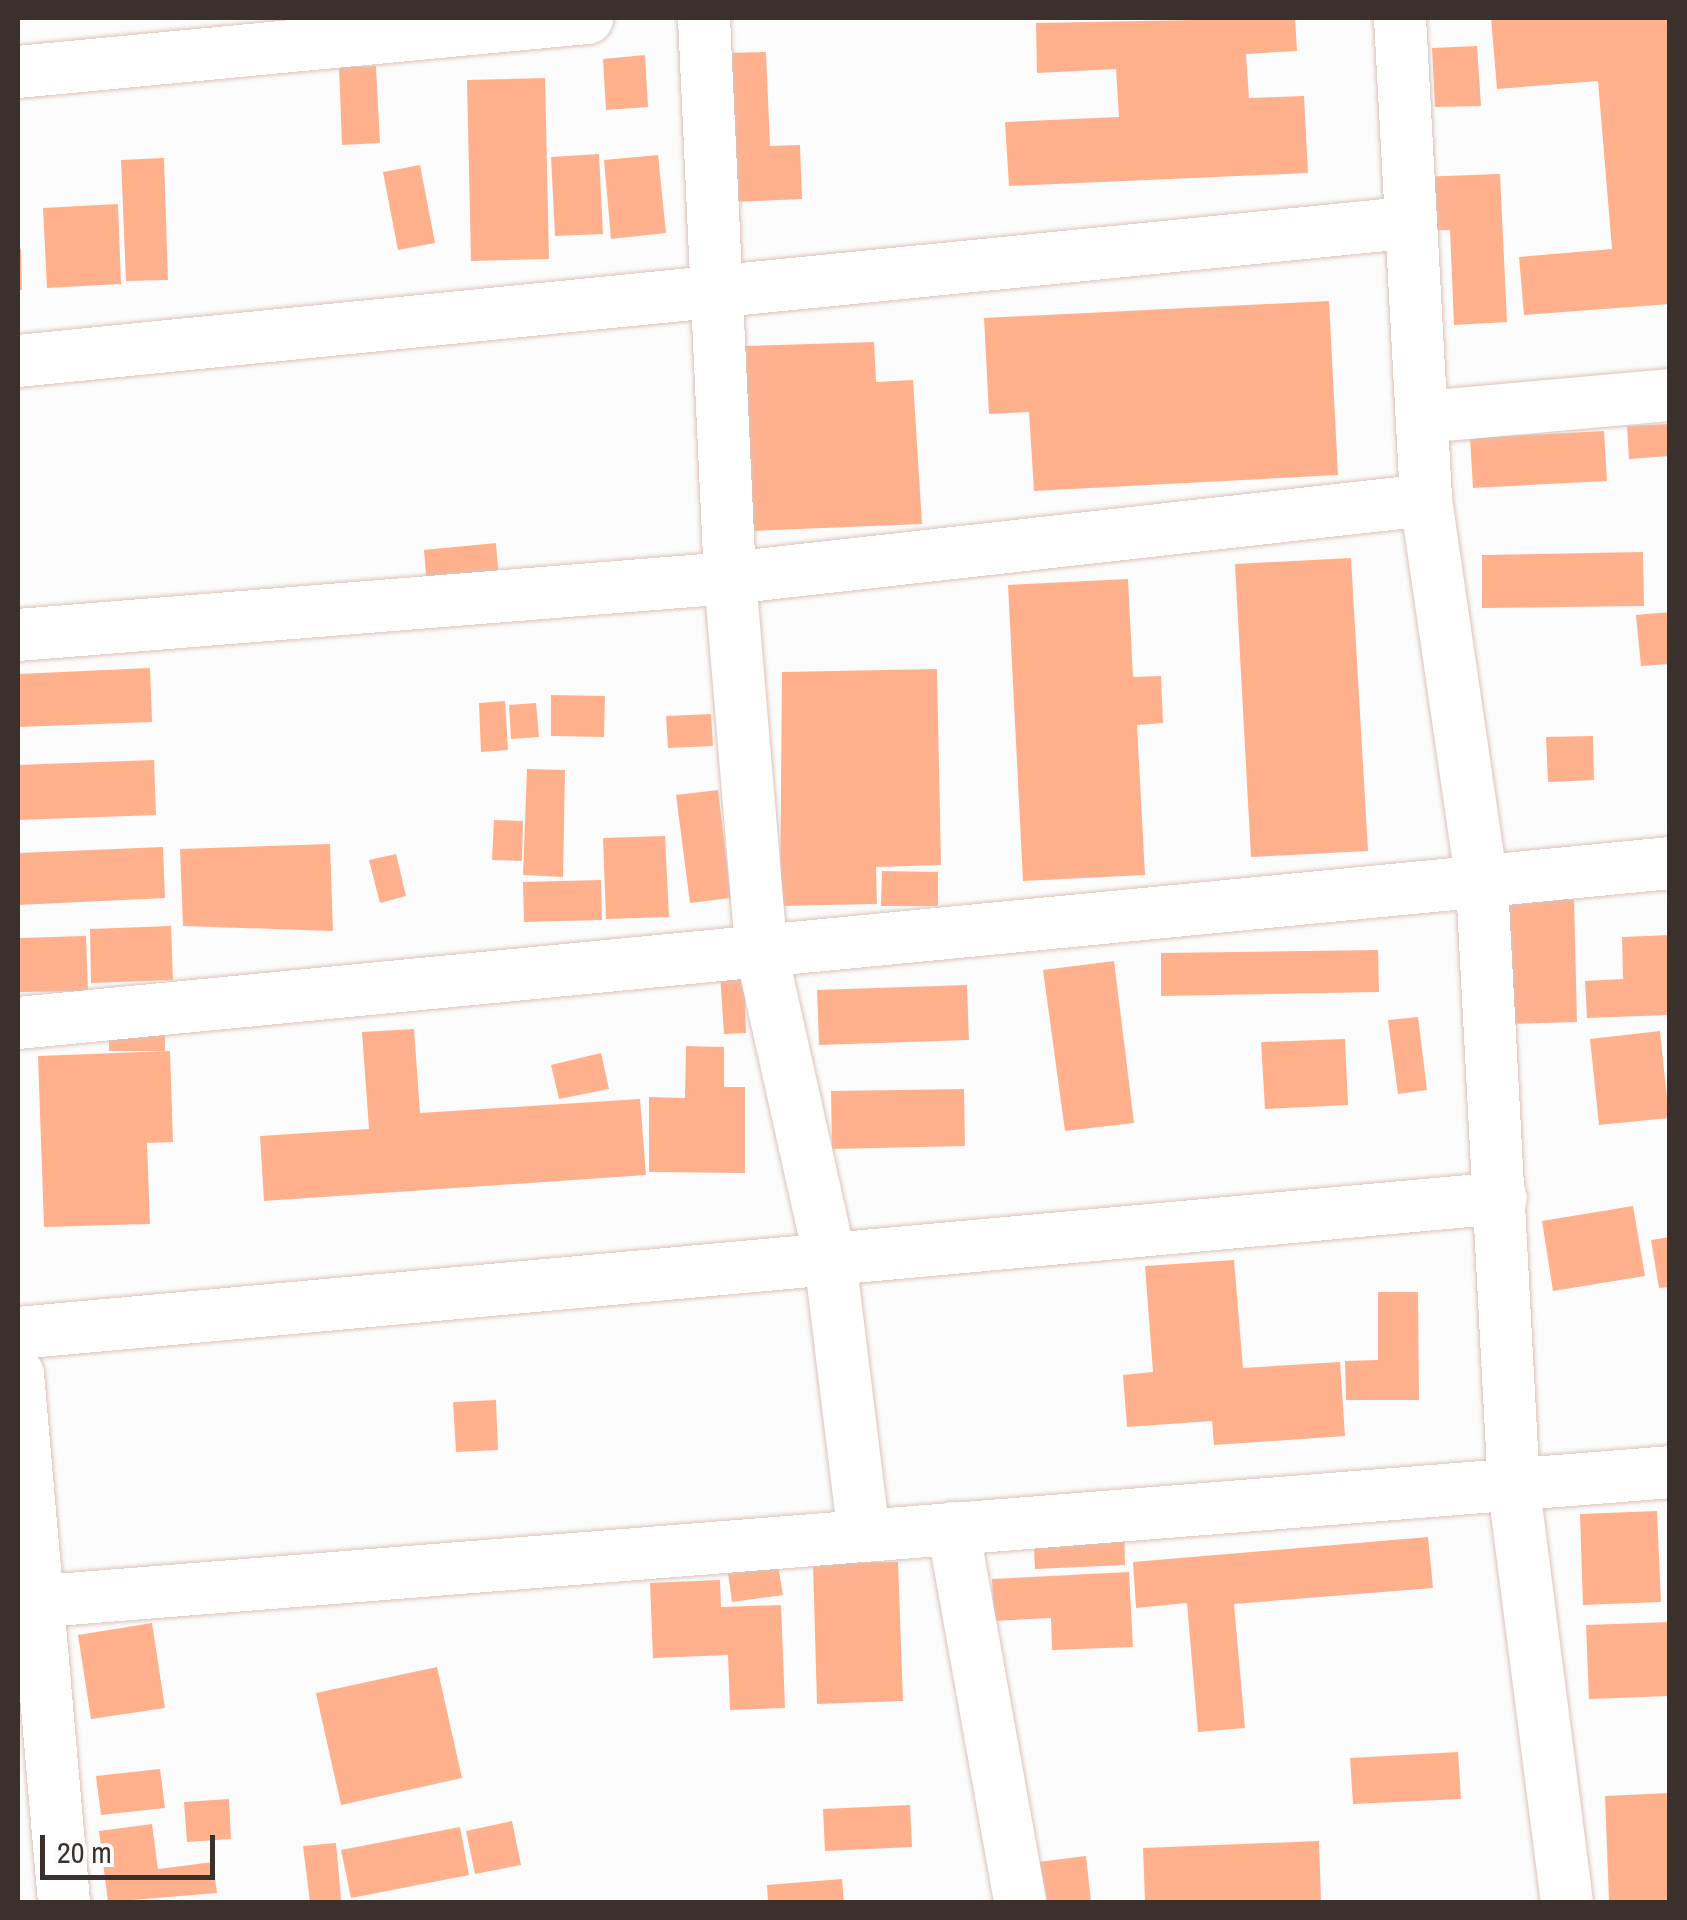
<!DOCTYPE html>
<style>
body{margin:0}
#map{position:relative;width:1687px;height:1920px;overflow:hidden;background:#fcfcfc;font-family:"Archivo Narrow",sans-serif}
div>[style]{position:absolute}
.building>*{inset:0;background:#ffb18e}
.roads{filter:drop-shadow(0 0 2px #dbc3b9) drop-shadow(0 0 2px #dbc3b9)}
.street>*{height:52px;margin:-26px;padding:0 26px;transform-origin:26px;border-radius:26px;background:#fff}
span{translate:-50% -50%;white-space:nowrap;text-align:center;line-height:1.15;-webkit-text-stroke:8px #fcfcfc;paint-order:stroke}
.frame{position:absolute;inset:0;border:20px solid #3a312d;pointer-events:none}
.scale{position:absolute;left:40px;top:1835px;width:175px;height:45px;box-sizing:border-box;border:5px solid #3a312d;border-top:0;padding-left:12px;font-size:30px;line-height:35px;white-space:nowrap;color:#3a312d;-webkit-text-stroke:8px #fcfcfc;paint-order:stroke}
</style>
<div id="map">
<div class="building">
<i style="clip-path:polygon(1295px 18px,1297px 51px,1246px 54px,1249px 98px,1304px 96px,1308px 173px,1009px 186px,1005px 122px,1119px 117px,1116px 69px,1037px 73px,1036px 23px)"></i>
<i style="clip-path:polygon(1491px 18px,1670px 18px,1670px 304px,1524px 315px,1519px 257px,1612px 249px,1598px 81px,1497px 89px)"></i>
<i style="clip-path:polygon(1477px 46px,1481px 106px,1435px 107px,1432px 48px)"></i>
<i style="clip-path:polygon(766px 52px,770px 146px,800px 145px,802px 199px,733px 202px,727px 53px)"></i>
<i style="clip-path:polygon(645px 55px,648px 107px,606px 110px,603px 59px)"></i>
<i style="clip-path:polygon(376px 66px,380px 143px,342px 145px,339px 67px)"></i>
<i style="clip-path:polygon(545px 78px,549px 259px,471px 261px,467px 80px)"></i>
<i style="clip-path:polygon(599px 154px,603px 234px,555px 236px,551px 157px)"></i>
<i style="clip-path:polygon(658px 155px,666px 233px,611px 239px,604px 160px)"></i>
<i style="clip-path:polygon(164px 158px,168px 280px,126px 281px,121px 160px)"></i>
<i style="clip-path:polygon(420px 165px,435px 243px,398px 250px,383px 172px)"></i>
<i style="clip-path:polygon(1500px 174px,1507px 322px,1454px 325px,1450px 230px,1420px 231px,1418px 177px)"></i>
<i style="clip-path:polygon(118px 204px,121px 284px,47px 288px,43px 208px)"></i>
<i style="clip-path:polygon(21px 249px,22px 290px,18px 290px,18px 250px)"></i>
<i style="clip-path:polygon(1329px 301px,1338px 475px,1034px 491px,1029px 412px,989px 414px,984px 318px)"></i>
<i style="clip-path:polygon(874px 342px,876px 382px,913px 380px,922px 524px,752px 531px,745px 346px)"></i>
<i style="clip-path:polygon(1670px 424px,1670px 456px,1629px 459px,1627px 426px)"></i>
<i style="clip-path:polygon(1604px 431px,1607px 481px,1473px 488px,1470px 438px)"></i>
<i style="clip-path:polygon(496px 543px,499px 580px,427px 586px,424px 550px)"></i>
<i style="clip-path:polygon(1643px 552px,1644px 606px,1482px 608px,1482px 555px)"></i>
<i style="clip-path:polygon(1351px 558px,1368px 851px,1251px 857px,1235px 564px)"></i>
<i style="clip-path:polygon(1128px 579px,1133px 677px,1161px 676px,1163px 723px,1137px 725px,1145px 875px,1023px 881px,1008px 585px)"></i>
<i style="clip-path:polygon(1670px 612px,1670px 664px,1641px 666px,1636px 615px)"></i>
<i style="clip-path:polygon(150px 668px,152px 722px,18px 727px,18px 674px)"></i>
<i style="clip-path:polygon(937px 669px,941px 865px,876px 867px,877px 904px,780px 906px,782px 672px)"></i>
<i style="clip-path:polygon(551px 695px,605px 696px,604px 737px,551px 736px)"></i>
<i style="clip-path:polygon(505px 701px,508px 750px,481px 752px,479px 703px)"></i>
<i style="clip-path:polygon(536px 703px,539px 737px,511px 739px,509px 705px)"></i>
<i style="clip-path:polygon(711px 714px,713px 746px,668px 748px,666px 716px)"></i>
<i style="clip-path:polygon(1593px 736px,1594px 780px,1548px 782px,1546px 737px)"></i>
<i style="clip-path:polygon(154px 760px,156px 815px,18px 820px,18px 765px)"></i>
<i style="clip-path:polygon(527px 769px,565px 770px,563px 877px,523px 875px)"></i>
<i style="clip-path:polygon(718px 790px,731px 898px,690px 903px,676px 795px)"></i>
<i style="clip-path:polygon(494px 820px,523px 821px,522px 861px,492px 860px)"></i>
<i style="clip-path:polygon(665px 836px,669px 917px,606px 919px,603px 838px)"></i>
<i style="clip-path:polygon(330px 844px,333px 931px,183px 926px,180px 849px)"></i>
<i style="clip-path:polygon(163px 847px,165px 898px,18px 905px,18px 853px)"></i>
<i style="clip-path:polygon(396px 854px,406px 896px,380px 903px,369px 860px)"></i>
<i style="clip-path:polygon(882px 871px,938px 872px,938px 906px,881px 906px)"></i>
<i style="clip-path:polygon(601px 880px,602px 920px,524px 922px,523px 882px)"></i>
<i style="clip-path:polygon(1574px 898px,1577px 1022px,1506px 1024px,1503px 899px)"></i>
<i style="clip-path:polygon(171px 926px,173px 980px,91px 983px,90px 929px)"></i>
<i style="clip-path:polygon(1670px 935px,1670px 1015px,1587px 1018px,1585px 981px,1623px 979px,1622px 937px)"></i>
<i style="clip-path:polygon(86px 936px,88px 991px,18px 992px,18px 938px)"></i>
<i style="clip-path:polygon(1378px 950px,1379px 992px,1161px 996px,1161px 953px)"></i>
<i style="clip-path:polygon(1114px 961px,1134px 1123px,1065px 1131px,1043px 970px)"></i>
<i style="clip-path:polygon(744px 973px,746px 1033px,724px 1034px,720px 974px)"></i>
<i style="clip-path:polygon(967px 985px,969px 1040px,819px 1045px,817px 990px)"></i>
<i style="clip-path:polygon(1418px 1017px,1427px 1090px,1398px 1094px,1388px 1020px)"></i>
<i style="clip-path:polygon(109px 1027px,165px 1027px,165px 1051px,109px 1051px)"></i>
<i style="clip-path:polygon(414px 1029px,420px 1113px,640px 1099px,646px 1175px,264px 1201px,260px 1136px,369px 1129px,362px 1032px)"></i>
<i style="clip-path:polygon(1660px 1031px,1669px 1118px,1599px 1125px,1590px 1039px)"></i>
<i style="clip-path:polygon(1345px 1039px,1348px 1105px,1265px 1109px,1261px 1042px)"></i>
<i style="clip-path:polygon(686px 1046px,724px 1047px,724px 1087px,745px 1087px,745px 1173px,649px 1172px,649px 1097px,685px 1098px)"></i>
<i style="clip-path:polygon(170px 1051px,173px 1142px,147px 1143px,150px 1224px,44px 1227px,38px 1056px)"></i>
<i style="clip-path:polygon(601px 1053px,609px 1089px,559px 1099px,551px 1065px)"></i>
<i style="clip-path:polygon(964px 1089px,965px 1146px,832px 1149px,831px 1091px)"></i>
<i style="clip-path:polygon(1633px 1206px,1645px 1276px,1553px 1291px,1542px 1221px)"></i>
<i style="clip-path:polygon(1670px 1237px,1670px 1287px,1659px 1288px,1651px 1240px)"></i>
<i style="clip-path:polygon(1234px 1260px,1243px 1368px,1340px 1362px,1345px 1436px,1214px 1445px,1212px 1421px,1127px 1427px,1123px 1375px,1153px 1372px,1145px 1266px)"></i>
<i style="clip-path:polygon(1378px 1292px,1418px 1292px,1419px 1400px,1346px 1400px,1345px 1361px,1378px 1360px)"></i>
<i style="clip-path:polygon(496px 1400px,498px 1450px,456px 1452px,453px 1402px)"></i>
<i style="clip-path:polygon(1657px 1511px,1661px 1602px,1583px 1605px,1580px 1514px)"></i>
<i style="clip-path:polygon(1124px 1524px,1125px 1565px,1035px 1569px,1033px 1528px)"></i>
<i style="clip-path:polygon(1428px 1537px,1433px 1588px,1234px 1604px,1245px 1728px,1198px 1732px,1187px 1603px,1136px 1608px,1133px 1562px)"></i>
<i style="clip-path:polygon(898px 1562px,903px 1701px,817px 1704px,813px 1563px)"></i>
<i style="clip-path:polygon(778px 1565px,783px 1595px,732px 1602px,728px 1573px)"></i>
<i style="clip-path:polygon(1129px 1572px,1133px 1647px,1052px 1650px,1051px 1618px,994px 1621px,992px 1579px)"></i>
<i style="clip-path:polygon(720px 1580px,721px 1607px,781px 1605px,785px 1708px,730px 1710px,728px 1655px,653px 1658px,650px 1583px)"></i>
<i style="clip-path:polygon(1670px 1622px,1670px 1696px,1589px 1699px,1586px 1625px)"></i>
<i style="clip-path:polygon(152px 1623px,165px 1708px,91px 1719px,78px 1635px)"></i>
<i style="clip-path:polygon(437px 1667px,462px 1778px,341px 1805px,316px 1693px)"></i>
<i style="clip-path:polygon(1458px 1752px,1461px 1799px,1353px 1804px,1350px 1758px)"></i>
<i style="clip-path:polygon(160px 1769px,165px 1808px,101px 1815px,96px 1776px)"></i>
<i style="clip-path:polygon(1670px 1793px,1670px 1902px,1609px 1902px,1605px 1796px)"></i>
<i style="clip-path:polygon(229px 1799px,231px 1839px,187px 1842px,184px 1802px)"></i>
<i style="clip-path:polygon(910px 1805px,912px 1847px,825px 1851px,823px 1809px)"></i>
<i style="clip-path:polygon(512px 1821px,521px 1865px,475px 1874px,466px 1831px)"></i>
<i style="clip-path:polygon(152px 1824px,158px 1869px,213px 1862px,217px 1893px,108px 1902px,99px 1831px)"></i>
<i style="clip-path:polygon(460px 1827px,469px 1875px,351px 1898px,341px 1850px)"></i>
<i style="clip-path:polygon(1319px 1841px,1321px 1902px,1145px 1902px,1143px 1848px)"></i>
<i style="clip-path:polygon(336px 1843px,341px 1900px,310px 1902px,303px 1846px)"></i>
<i style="clip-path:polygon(1086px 1856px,1091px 1902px,1043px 1902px,1038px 1862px)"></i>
<i style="clip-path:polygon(842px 1879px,844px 1902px,768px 1902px,767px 1885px)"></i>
</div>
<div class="roads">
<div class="street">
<i style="left:704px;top:18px;width:561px;rotate:87.34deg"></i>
<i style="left:730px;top:578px;width:373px;rotate:85.2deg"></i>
<i style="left:761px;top:950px;width:317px;rotate:77.4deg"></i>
<i style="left:830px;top:1259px;width:277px;rotate:83deg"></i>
<i style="left:1400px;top:18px;width:483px;rotate:86.9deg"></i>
<i style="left:1426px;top:500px;width:388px;rotate:81.7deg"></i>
<i style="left:1482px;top:884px;width:606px;rotate:86.97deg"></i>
<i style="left:1514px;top:1489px;width:416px;rotate:82.7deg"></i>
<i style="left:18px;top:72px;width:572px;rotate:-5.42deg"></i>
<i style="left:18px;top:361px;width:1395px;rotate:-5.68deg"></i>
<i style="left:1423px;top:417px;width:248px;rotate:-5.1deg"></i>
<i style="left:18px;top:635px;width:714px;rotate:-4.58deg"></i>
<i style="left:730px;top:578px;width:700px;rotate:-6.39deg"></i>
<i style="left:18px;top:1023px;width:1660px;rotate:-5.53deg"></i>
<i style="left:18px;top:1333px;width:1489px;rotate:-5.2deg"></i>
<i style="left:18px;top:1374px;width:530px;rotate:85.02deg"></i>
<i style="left:953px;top:1528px;width:380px;rotate:79.8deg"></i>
<i style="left:18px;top:1603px;width:1657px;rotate:-4.53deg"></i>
</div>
</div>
<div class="frame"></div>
<div class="scale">20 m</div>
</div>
